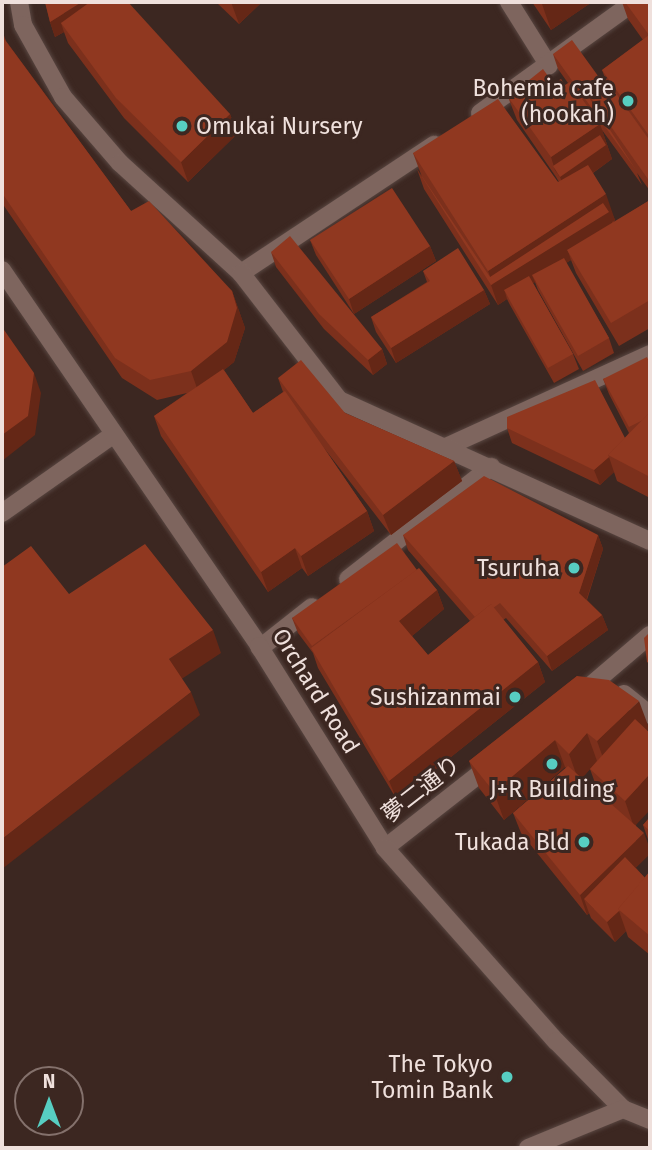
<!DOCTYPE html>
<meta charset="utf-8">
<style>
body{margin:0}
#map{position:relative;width:652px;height:1150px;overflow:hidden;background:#3c2721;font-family:"Fira Sans","Noto Sans JP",sans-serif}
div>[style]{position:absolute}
.roads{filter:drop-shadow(0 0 2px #584641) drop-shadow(0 0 2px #584641)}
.service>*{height:18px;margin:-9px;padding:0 9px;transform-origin:9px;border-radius:9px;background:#7e655e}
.minor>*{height:18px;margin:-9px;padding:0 9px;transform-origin:9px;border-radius:9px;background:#7e655e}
.tertiary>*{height:18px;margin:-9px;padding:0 9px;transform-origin:9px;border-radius:9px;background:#7e655e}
.wall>*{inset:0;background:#7c301c}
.shaded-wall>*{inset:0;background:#652716}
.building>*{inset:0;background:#903820}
.dots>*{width:19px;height:19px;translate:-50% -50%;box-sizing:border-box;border:4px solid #3c2721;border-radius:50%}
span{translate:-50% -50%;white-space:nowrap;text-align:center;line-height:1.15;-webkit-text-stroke:6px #3c2721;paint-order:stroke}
.poi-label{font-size:23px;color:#efe0dc}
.right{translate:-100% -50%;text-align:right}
.left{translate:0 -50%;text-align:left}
.street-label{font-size:23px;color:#efe0dc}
.frame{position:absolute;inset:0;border:4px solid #efe0dc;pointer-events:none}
.north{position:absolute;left:14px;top:1066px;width:70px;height:70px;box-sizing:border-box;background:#3c2721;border:2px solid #84716c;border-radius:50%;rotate:0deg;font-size:19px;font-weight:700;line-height:28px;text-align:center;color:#efe0dc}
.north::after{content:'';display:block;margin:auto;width:24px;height:32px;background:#57cec2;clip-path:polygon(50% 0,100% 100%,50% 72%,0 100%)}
</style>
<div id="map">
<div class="roads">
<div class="service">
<i style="left:509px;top:2px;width:75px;rotate:58deg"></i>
<i style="left:480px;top:113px;width:190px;rotate:-35.8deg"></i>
<i style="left:241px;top:273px;width:232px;rotate:-33.6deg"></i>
<i style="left:446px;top:447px;width:224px;rotate:-24.5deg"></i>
<i style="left:348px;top:579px;width:182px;rotate:-38.1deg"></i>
<i style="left:260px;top:648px;width:66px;rotate:-38.3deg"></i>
</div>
<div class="minor">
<i style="left:19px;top:2px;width:23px;rotate:80deg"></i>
<i style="left:23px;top:25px;width:82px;rotate:60.9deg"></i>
<i style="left:63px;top:97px;width:87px;rotate:49.2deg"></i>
<i style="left:120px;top:163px;width:164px;rotate:42.3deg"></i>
<i style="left:241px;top:273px;width:160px;rotate:52.3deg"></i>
<i style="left:339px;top:400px;width:341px;rotate:24.4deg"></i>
<i style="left:2px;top:513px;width:137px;rotate:-35.2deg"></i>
<i style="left:583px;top:692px;width:88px;rotate:-40.4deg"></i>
<i style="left:624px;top:694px;width:33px;rotate:39deg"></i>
<i style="left:385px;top:848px;width:136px;rotate:-38.1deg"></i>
</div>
<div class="tertiary">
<i style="left:2px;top:270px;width:455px;rotate:55.6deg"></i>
<i style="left:259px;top:646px;width:238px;rotate:58deg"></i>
<i style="left:385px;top:848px;width:258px;rotate:48.5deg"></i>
<i style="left:556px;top:1041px;width:95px;rotate:45.4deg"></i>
<i style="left:623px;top:1109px;width:29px;rotate:22deg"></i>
<i style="left:528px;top:1148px;width:103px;rotate:-22.3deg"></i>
</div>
</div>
<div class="wall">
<i style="clip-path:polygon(45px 2px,230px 114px,237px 134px,188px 182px,124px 118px,68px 43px,64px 32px,55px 37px,50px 22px)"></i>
<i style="clip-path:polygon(216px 2px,262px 2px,239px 24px)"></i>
<i style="clip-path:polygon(532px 2px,592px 2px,551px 30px)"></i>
<i style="clip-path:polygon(622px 2px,650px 2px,650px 191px,637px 173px,642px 185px,602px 130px,612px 159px,593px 173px,615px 220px,613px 223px,650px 200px,650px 328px,619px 346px,576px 273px,571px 260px,566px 263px,609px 338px,614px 353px,583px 371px,538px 290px,535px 282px,533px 283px,573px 354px,579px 369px,554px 383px,510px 305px,507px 299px,498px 305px,424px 189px,417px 169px,422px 177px,413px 153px,559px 182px,556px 177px,517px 120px,508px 97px,553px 84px,565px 85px,568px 83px,558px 69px,553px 54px,601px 80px,605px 78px,602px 70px,643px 40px,628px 19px)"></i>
<i style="clip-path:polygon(2px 30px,6px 41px,131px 211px,232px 291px,245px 328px,234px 362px,224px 370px,253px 413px,283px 392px,278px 378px,345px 413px,454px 461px,462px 481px,391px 535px,324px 448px,367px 511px,374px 531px,308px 576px,302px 568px,268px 592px,161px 436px,154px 416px,187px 393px,157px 400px,122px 378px,2px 203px)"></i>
<i style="clip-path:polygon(310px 240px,430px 246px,436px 261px,354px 314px,316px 255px)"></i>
<i style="clip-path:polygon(271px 252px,382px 349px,387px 364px,373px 375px,324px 329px,276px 267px)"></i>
<i style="clip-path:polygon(423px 271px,484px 290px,490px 304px,396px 363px,376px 332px,371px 317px,427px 282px)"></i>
<i style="clip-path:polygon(650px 364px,650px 498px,617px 481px,614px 472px,600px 485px,512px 443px,507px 428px,625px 438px,629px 433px,609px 394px,603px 379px)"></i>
<i style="clip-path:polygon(403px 535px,598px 535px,603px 549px,587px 600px,602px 615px,608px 630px,552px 671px,506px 618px,503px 620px,538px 662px,545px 682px,397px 800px,318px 668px,313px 653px,298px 633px,292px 618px,417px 570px,437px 590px,444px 609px,412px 636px,428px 655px,470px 621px,408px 550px)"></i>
<i style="clip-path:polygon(evenodd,577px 676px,649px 728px,647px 730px,636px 826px,636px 868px,645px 878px,650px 871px,650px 955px,628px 937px,626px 931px,615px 942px,591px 918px,589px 913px,587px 915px,521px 833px,513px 813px,566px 768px,565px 767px,504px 820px,479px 788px,469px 761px,577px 676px,597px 761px,590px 769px,599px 794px,582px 778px,597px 761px)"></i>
<i style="clip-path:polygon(650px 817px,650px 845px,643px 825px)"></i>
</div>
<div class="shaded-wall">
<i style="clip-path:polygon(82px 2px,120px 2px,61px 23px,64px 32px,55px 37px,50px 22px)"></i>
<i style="clip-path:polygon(231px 2px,262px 2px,239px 24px)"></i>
<i style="clip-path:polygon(544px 2px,592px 2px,551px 30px,542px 4px)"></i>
<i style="clip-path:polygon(230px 114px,237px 134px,188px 182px,181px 162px)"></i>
<i style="clip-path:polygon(600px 124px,612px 159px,566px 192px,560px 177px,555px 170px,551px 157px)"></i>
<i style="clip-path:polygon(606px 194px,615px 220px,612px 222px,616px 232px,568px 251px,571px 260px,536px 282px,532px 275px,535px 282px,509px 298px,505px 292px,507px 299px,498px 305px,491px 285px,493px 284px,488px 271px)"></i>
<i style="clip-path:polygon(430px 246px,436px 261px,354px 314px,349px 299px)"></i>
<i style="clip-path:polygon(484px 290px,490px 304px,396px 363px,391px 348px)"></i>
<i style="clip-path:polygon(232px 291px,245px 328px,234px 362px,198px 391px,191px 371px)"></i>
<i style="clip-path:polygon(382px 349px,387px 364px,373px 375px,368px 360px)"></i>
<i style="clip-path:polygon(34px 373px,41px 393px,35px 435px,2px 461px,2px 435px)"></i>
<i style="clip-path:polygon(609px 457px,614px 472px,600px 485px,594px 470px)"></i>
<i style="clip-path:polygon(454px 461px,462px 481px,391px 535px,383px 515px)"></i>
<i style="clip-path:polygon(367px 511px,374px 531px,308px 576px,301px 556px)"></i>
<i style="clip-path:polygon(598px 535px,603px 549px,584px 607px,579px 593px)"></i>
<i style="clip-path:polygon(295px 548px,302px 568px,268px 592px,261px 572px)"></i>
<i style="clip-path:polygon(437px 590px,444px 609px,406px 641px,399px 621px)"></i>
<i style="clip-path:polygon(602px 615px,608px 630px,552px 671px,547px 656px)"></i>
<i style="clip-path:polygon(213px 630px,221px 653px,177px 682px,169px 659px)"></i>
<i style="clip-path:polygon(538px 662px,545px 682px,397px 800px,389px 781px)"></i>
<i style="clip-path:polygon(191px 692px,200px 715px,2px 869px,2px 839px)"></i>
<i style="clip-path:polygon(639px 701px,649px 728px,607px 769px,597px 741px)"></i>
<i style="clip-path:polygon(587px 733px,597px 761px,579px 782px,569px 754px)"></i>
<i style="clip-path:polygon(555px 740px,565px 767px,504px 820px,494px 792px)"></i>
<i style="clip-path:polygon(650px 774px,650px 810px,634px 827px,625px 801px)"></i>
<i style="clip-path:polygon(644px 833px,650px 849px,650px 854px,594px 909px,584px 899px,589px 913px,587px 915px,580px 895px)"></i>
<i style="clip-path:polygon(619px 911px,626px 931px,615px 942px,607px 922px)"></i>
</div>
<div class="building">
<i style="clip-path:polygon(45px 2px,82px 2px,50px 22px)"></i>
<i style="clip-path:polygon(90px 2px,128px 2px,230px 114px,181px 162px,116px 98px,61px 23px)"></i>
<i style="clip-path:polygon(625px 2px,650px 2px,650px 137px,602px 70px,649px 35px)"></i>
<i style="clip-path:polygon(2px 36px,131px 211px,149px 201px,232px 291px,237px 308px,227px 342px,191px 371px,150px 380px,115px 358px,2px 193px)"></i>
<i style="clip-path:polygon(572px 40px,601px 80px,586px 91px,588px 96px,636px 170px,553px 54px)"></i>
<i style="clip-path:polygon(543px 69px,558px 90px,570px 82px,600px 124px,551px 157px,508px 97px)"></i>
<i style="clip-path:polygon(605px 78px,650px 141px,650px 182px,586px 91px)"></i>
<i style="clip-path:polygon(561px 79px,565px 85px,558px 90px,553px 84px)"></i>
<i style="clip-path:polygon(498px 99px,558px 182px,588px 165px,606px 194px,488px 271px,413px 153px)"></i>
<i style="clip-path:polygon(600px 135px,606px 145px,560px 177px,553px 166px)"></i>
<i style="clip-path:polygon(417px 169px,490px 277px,603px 203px,609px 212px,491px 285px)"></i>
<i style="clip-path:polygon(392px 188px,430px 246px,349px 299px,310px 240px)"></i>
<i style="clip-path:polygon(650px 200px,650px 300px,611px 323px,567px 250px)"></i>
<i style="clip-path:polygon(290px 236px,382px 349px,368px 360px,319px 314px,271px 252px)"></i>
<i style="clip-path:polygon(458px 248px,484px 290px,391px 348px,371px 317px,430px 281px,423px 271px)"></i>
<i style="clip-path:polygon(564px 258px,609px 338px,578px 356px,532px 275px)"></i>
<i style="clip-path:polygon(529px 276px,573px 354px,548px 368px,504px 290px)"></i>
<i style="clip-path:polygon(2px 327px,34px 373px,28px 416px,2px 435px)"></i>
<i style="clip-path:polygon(647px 357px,650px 364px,650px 412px,643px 420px,629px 427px,603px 379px)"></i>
<i style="clip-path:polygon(301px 360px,345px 413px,454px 461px,383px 515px,278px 378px)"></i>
<i style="clip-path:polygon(223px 369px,253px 413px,285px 391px,367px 511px,301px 556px,295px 548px,261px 572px,154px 416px)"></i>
<i style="clip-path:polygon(595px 380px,625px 438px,608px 455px,609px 457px,594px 470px,507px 428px,507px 417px)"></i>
<i style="clip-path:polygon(650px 412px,650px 477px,608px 455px)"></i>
<i style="clip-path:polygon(484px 476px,598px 535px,579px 593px,602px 615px,547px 656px,500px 603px,493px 608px,491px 604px,475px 617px,403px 535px)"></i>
<i style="clip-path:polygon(397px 543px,417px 570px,312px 646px,292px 618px)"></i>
<i style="clip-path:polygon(145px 544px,213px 630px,169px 659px,191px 692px,2px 839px,2px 567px,31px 546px,69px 594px)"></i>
<i style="clip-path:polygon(419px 568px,437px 590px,399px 621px,428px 655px,491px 604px,538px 662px,389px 781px,311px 648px)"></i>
<i style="clip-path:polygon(650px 632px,650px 664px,647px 662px,644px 638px)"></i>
<i style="clip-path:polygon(577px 676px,609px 680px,639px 701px,597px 741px,587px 733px,569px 754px,555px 740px,494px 792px,469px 761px)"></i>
<i style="clip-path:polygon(635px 719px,650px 733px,650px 774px,625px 801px,590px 769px)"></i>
<i style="clip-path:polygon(568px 766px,644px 833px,580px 895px,513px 813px)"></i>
<i style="clip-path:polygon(650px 817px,650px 831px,643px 825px)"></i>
<i style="clip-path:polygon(625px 857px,645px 878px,618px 909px,620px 910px,607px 922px,584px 899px)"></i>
<i style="clip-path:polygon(650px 871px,650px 936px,618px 909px)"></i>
</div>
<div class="dots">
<i style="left:628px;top:101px;background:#57cec2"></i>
<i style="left:182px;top:126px;background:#57cec2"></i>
<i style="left:574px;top:568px;background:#57cec2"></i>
<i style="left:515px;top:697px;background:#57cec2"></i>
<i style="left:552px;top:764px;background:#57cec2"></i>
<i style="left:584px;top:842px;background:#57cec2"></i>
<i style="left:507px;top:1077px;background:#57cec2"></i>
</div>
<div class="poi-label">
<span class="right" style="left:614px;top:101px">Bohemia cafe<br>(hookah)</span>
<span class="left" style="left:196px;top:126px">Omukai Nursery</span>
<span class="right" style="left:560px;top:568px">Tsuruha</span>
<span class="right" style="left:501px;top:697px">Sushizanmai</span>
<span style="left:552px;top:789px">J+R Building</span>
<span class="right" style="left:570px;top:842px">Tukada Bld</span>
<span class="right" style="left:493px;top:1077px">The Tokyo<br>Tomin Bank</span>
</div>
<div class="street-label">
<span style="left:316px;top:691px;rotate:58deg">Orchard Road</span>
<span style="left:421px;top:789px;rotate:-38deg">夢二通り</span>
</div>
<div class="frame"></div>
<div class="north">N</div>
</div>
